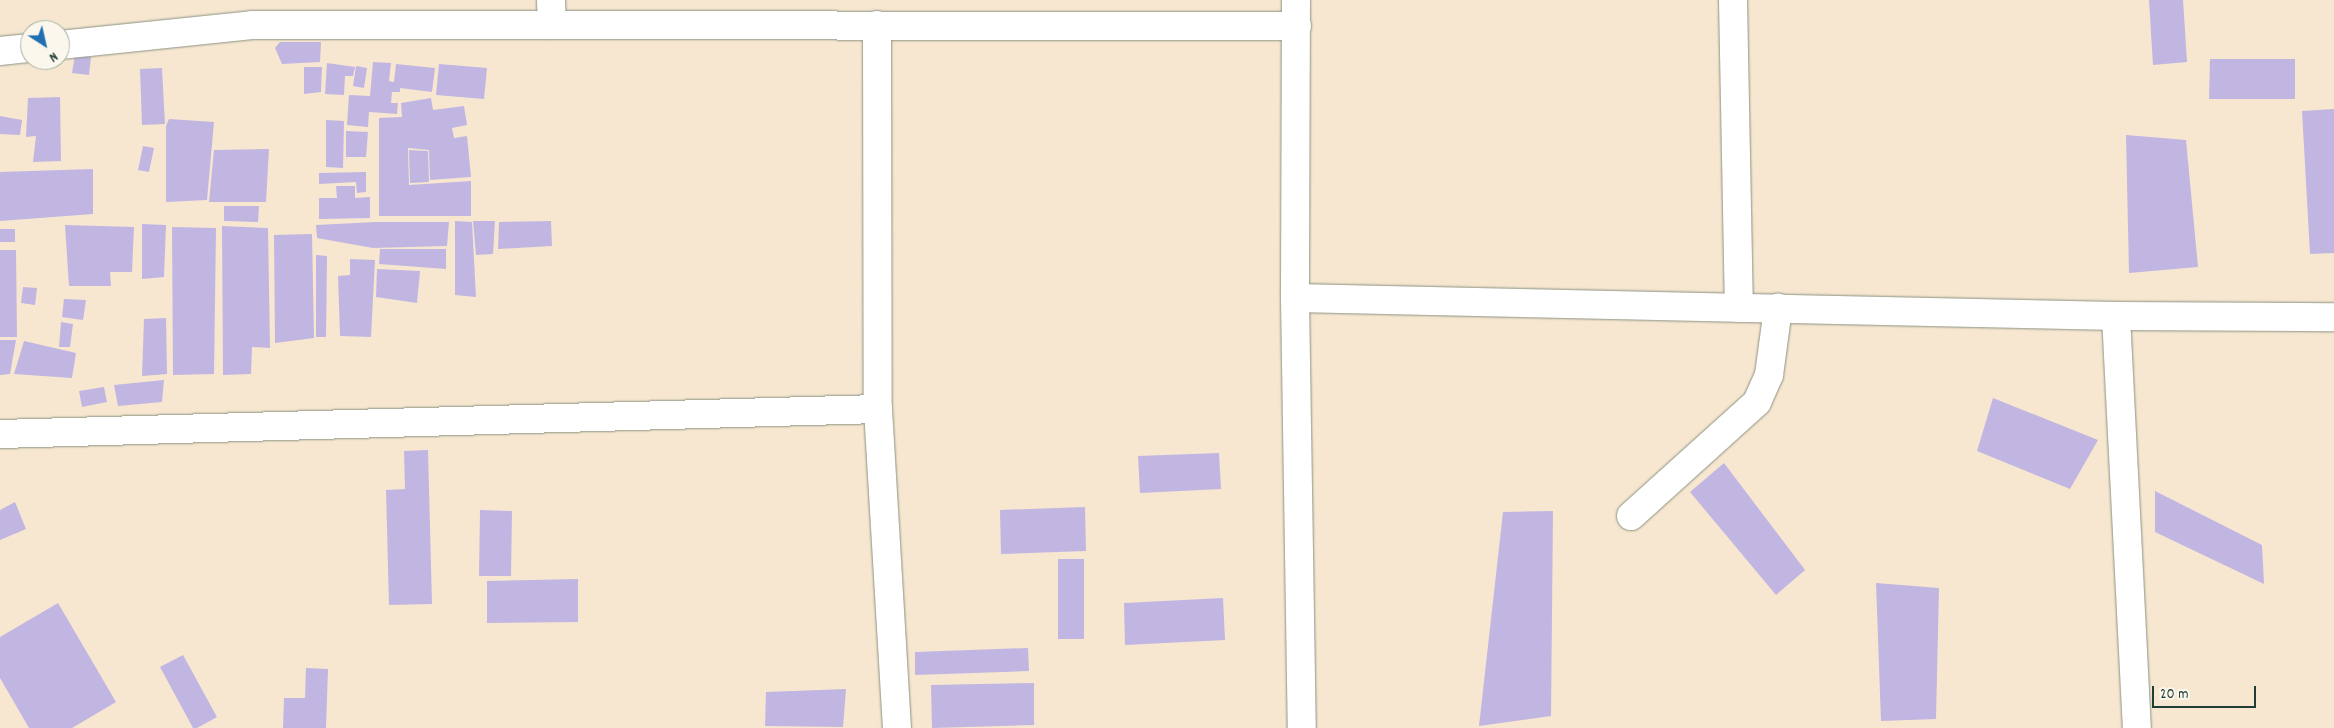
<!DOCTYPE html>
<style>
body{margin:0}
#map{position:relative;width:2334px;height:728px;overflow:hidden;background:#f7e7d1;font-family:Dekko,sans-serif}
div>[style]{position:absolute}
.building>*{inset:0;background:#c1b6e2}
.roads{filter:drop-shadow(0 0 1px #8b9282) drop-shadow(0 0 1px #8b9282)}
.street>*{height:28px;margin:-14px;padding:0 14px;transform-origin:14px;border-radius:14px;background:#fff}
span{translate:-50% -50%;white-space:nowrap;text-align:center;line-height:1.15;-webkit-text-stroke:4px #fbf7ec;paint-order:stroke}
.north{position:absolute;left:20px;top:20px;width:50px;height:50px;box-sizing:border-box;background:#fbf7ec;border:1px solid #a3ada2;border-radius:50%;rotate:145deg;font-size:14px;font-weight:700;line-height:20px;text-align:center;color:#1f3d34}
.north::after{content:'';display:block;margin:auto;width:18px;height:22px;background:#1f6fb2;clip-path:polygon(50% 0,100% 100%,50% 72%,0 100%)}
.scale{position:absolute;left:2152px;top:686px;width:104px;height:22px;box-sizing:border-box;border:2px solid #1f3d34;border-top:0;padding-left:6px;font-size:15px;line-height:18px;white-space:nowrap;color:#1f3d34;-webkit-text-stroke:4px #fbf7ec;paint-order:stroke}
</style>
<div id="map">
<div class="building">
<i style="clip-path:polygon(2149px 0,2183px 0,2187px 62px,2153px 65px)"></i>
<i style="clip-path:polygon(280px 42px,321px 42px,320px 62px,282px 64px,275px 48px)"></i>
<i style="clip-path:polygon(75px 55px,91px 57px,89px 75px,72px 73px)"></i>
<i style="clip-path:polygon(2210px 59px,2295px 59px,2295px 99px,2209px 99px)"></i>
<i style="clip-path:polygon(373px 62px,391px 63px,389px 81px,394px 82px,396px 64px,435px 68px,432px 92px,400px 88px,400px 92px,392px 92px,391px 103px,398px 103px,397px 114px,369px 112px,368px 127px,347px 125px,349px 95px,370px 96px)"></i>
<i style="clip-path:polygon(327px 63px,355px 67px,353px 76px,345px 76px,344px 95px,325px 94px)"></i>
<i style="clip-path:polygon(439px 64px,487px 68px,484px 99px,436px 95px)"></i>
<i style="clip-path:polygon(356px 66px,367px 68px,364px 88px,353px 86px)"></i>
<i style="clip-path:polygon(304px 67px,322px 67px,321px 92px,304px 94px)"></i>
<i style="clip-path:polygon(162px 68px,165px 124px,142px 125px,140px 69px)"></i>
<i style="clip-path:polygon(60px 97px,61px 161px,33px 162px,36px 136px,26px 137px,28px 98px)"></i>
<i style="clip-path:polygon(431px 98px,433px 110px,464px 106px,467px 125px,452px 128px,454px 138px,467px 136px,471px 177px,430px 180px,429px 150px,408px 148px,409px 185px,471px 181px,471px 216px,379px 216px,379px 118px,402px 117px,401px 103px)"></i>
<i style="clip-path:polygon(2334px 109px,2334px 253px,2310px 254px,2302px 111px)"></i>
<i style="clip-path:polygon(0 116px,22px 120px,20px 135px,0 134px)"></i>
<i style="clip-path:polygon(169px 119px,214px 122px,207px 200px,166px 202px,166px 126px)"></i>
<i style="clip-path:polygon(326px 120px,344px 121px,343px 168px,326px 167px)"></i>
<i style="clip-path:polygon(346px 131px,368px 132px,366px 157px,346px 157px)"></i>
<i style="clip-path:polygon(2126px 135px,2186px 140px,2198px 267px,2129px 273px)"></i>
<i style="clip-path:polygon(143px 146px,154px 148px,149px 172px,138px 170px)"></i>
<i style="clip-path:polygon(269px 149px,266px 202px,209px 202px,214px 150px)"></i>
<i style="clip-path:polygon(409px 150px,428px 151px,429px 182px,410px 183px)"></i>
<i style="clip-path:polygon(93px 169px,93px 214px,0 221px,0 172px)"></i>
<i style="clip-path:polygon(366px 172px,366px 192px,357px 193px,356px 182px,319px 184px,319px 173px)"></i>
<i style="clip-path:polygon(336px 186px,355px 186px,355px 198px,370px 197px,370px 218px,319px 219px,319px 198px,337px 198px)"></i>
<i style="clip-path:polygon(224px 206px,259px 206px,258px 222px,224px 221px)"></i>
<i style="clip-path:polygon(455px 221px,472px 222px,476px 297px,455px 295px)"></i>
<i style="clip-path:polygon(473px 221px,495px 221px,493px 254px,476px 255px)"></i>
<i style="clip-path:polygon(551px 221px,552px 246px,498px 249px,499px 222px)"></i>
<i style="clip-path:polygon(375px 222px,449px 222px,447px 246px,373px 248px,317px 238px,316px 225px)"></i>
<i style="clip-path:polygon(142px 224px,166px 225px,164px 277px,142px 279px)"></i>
<i style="clip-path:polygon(65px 225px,134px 227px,132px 272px,110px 272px,111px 286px,69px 286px)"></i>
<i style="clip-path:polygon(222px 226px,268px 228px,270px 348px,252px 347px,251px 374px,223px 375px)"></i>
<i style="clip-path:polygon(172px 227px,216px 228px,214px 374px,173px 375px)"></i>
<i style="clip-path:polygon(0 229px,15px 229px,15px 242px,0 242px)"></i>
<i style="clip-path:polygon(312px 234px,314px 338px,275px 343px,274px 235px)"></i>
<i style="clip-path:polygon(380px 249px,446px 249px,446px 269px,379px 264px)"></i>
<i style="clip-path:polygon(0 250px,16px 250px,17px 337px,0 337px)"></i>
<i style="clip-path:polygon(316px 255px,327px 256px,326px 337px,316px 337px)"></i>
<i style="clip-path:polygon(350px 259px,375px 260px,371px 337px,340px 336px,338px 276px,350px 275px)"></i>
<i style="clip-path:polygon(377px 269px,420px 271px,417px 303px,376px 297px)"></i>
<i style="clip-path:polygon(23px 287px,37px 288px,35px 305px,21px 303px)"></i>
<i style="clip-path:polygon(64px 299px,86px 300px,83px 320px,62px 317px)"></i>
<i style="clip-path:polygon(166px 318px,167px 374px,142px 376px,144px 319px)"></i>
<i style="clip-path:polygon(61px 322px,73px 324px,70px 347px,59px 347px)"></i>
<i style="clip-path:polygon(0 340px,16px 340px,10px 374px,0 375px)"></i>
<i style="clip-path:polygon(24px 341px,76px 353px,72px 378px,14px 374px)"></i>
<i style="clip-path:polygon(164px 380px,162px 402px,118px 406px,114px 385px)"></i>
<i style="clip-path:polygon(104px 387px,107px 402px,82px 407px,79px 391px)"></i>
<i style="clip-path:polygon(1993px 398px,2098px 440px,2070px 489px,1977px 451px)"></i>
<i style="clip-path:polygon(428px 450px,432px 604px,389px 605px,386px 490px,405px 489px,404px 451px)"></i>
<i style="clip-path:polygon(1219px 453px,1221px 489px,1140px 493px,1138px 456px)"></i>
<i style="clip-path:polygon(1724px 463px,1805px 570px,1776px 595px,1690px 492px)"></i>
<i style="clip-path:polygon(2155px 491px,2262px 545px,2264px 584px,2155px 532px)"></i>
<i style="clip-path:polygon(15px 502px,26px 529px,0 540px,0 510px)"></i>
<i style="clip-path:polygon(1085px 507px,1086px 551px,1001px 554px,1000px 510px)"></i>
<i style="clip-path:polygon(480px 510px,512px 511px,511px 576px,479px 576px)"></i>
<i style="clip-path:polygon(1553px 511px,1551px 716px,1479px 726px,1503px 512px)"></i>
<i style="clip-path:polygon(1058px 559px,1084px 559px,1084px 639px,1058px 639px)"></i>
<i style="clip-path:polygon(578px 579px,578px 622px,487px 623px,487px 581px)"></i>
<i style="clip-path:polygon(1876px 583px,1939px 588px,1936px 719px,1881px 721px)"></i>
<i style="clip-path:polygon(1223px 598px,1225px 640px,1125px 645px,1124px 603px)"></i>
<i style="clip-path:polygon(58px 603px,116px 702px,72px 728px,29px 728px,0 678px,0 637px)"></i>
<i style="clip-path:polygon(1028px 648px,1029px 671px,915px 675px,915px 652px)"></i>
<i style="clip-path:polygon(183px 655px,217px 717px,197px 728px,193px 728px,160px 667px)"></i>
<i style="clip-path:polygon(306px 668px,328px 669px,326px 728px,283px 728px,284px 698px,305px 698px)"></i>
<i style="clip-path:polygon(1034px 683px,1034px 725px,932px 728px,931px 685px)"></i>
<i style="clip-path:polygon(846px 689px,843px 727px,765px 726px,766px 692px)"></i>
</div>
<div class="roads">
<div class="street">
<i style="left:551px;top:0;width:25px;rotate:88deg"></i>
<i style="left:1296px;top:0;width:298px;rotate:90.2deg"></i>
<i style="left:1295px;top:298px;width:430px;rotate:89.1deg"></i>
<i style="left:1733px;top:0;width:308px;rotate:88.9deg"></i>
<i style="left:877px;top:25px;width:384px;rotate:89.9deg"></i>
<i style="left:878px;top:409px;width:320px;rotate:86.6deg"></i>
<i style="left:60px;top:45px;width:193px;rotate:-5.9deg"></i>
<i style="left:252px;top:25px;width:1045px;rotate:0.05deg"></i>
<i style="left:0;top:51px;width:30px;rotate:-6deg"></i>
<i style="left:1295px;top:298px;width:821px;rotate:1.26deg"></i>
<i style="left:2116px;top:316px;width:218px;rotate:0.3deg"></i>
<i style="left:2116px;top:316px;width:413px;rotate:87.1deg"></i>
<i style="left:0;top:434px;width:878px;rotate:-1.63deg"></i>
<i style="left:1631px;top:516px;width:170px;rotate:-42.1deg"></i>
<i style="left:1757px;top:402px;width:30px;rotate:-66deg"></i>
<i style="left:1769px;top:375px;width:68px;rotate:-82.3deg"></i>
</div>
</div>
<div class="north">N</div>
<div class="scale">20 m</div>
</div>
